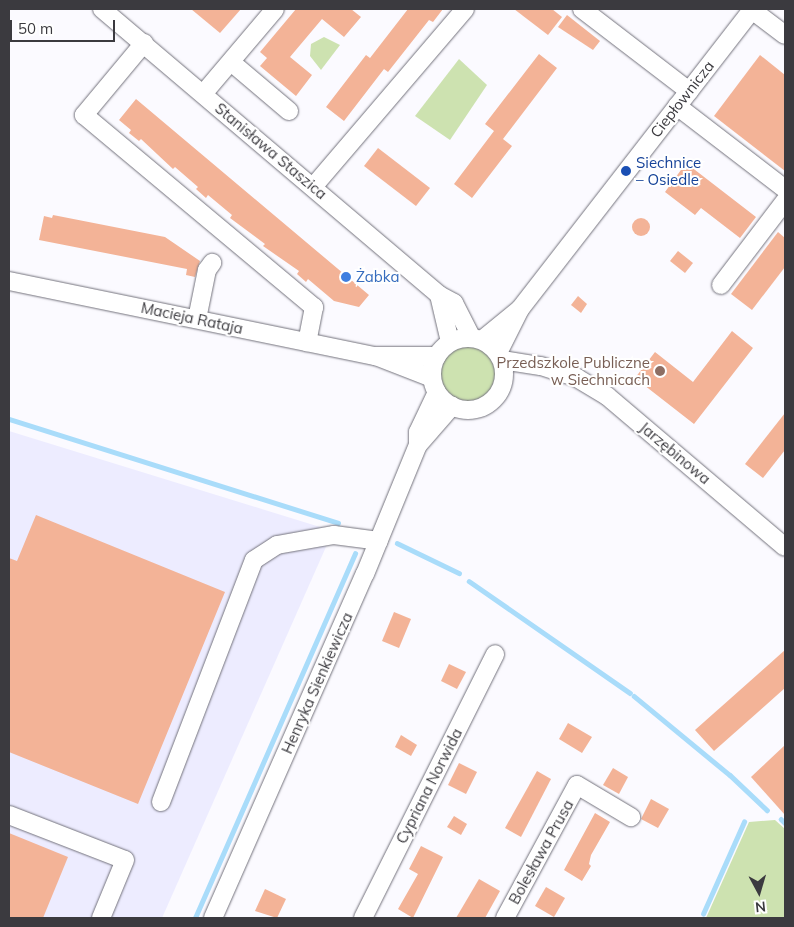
<!DOCTYPE html>
<meta charset="utf-8">
<style>
body{margin:0}
#map{position:relative;width:794px;height:927px;overflow:hidden;background:#fbfaff;font-family:Mulish,sans-serif}
div>[style]{position:absolute}
.built>*{inset:0;background:#edecff}
.green>*{inset:0;background:#cde2b0}
.round{border-radius:50%}
.stream>*{height:4.5px;margin:-2.25px;padding:0 2.25px;transform-origin:2.25px;border-radius:2.25px;background:#a9dcfa}
.building>*{inset:0;background:#f3b397}
.roads{filter:drop-shadow(0 0 1px #73727c) drop-shadow(0 0 1px #73727c)}
.minor>*{height:18px;margin:-9px;padding:0 9px;transform-origin:9px;border-radius:9px;background:#fff}
.minor>.ring{margin:-9px;padding:0;box-sizing:content-box;background:none;border:18px solid #fff;border-radius:50%}
.dots>*{width:14px;height:14px;translate:-50% -50%;box-sizing:border-box;border:2px solid #fff;border-radius:50%}
span{translate:-50% -50%;white-space:nowrap;text-align:center;line-height:1.15;-webkit-text-stroke:4px #fff;paint-order:stroke}
.street-label{font-size:15px;color:#3b3a3f}
.transit-label{font-size:15px;color:#164399}
.left{translate:0 -50%;text-align:left}
.shop-label{font-size:15px;color:#366cbe}
.education-label{font-size:15px;color:#785e54}
.right{translate:-100% -50%;text-align:right}
.frame{position:absolute;inset:0;border:10px solid #3b3a3f;pointer-events:none}
.north{position:absolute;left:734px;top:867px;width:50px;height:50px;-webkit-text-stroke:4px #fff;paint-order:stroke;rotate:174deg;font-size:14px;font-weight:700;line-height:20px;text-align:center;color:#3b3a3f}
.north::after{content:'';display:block;margin:auto;width:18px;height:22px;background:#3b3a3f;clip-path:polygon(50% 0,100% 100%,50% 72%,0 100%)}
.scale{position:absolute;left:10px;top:20px;width:105px;height:22px;box-sizing:border-box;border:2px solid #3b3a3f;border-top:0;padding-left:6px;font-size:15px;line-height:18px;white-space:nowrap;color:#3b3a3f;-webkit-text-stroke:4px #fff;paint-order:stroke}
</style>
<div id="map">
<div class="built">
<i style="clip-path:polygon(9px 431px,333px 531px,162px 918px,9px 918px)"></i>
</div>
<div class="green">
<i style="clip-path:polygon(324px 37px,340px 45px,321px 70px,310px 56px,311px 44px)"></i>
<i style="clip-path:polygon(459px 59px,487px 85px,450px 140px,415px 116px)"></i>
<i class="round" style="left:441px;top:347px;width:54px;height:54px"></i>
<i style="clip-path:polygon(775px 820px,785px 829px,785px 918px,706px 918px,749px 822px)"></i>
</div>
<div class="stream">
<i style="left:9px;top:419px;width:345px;rotate:17.5deg"></i>
<i style="left:397px;top:543px;width:69px;rotate:25.8deg"></i>
<i style="left:469px;top:581px;width:196px;rotate:34.8deg"></i>
<i style="left:634px;top:696px;width:124px;rotate:39.5deg"></i>
<i style="left:730px;top:775px;width:51px;rotate:43.4deg"></i>
<i style="left:781px;top:819px;width:6px;rotate:45deg"></i>
<i style="left:703px;top:914px;width:101px;rotate:-66deg"></i>
<i style="left:195px;top:918px;width:398px;rotate:-66.3deg"></i>
</div>
<div class="building">
<i style="clip-path:polygon(191px 9px,241px 9px,220px 33px)"></i>
<i style="clip-path:polygon(296px 9px,351px 9px,361px 17px,344px 37px,322px 19px,290px 57px,312px 75px,296px 96px,260px 66px,267px 58px,260px 52px)"></i>
<i style="clip-path:polygon(408px 9px,443px 9px,433px 22px,429px 20px,388px 72px,384px 69px,344px 121px,326px 107px,366px 55px,370px 58px)"></i>
<i style="clip-path:polygon(514px 9px,552px 9px,562px 17px,548px 35px)"></i>
<i style="clip-path:polygon(567px 15px,600px 41px,593px 50px,558px 27px)"></i>
<i style="clip-path:polygon(539px 54px,557px 68px,503px 139px,512px 146px,472px 198px,454px 184px,494px 131px,485px 124px)"></i>
<i style="clip-path:polygon(760px 55px,785px 75px,785px 171px,714px 116px)"></i>
<i style="clip-path:polygon(136px 99px,369px 295px,359px 307px,334px 301px,308px 279px,306px 282px,297px 274px,299px 271px,263px 246px,265px 244px,230px 218px,232px 215px,208px 195px,206px 198px,196px 189px,198px 187px,175px 167px,173px 169px,141px 139px,139px 141px,129px 133px,131px 130px,119px 120px)"></i>
<i style="clip-path:polygon(378px 148px,430px 188px,416px 206px,364px 166px)"></i>
<i style="clip-path:polygon(686px 163px,756px 217px,740px 238px,701px 208px,695px 215px,665px 192px)"></i>
<i style="clip-path:polygon(53px 215px,165px 237px,200px 261px,195px 277px,186px 275px,187px 269px,39px 240px,44px 216px,52px 218px)"></i>
<i class="round" style="left:632px;top:218px;width:18px;height:18px"></i>
<i style="clip-path:polygon(778px 232px,785px 238px,785px 267px,752px 310px,731px 294px)"></i>
<i style="clip-path:polygon(678px 251px,693px 263px,685px 273px,670px 261px)"></i>
<i style="clip-path:polygon(578px 296px,587px 304px,581px 313px,571px 305px)"></i>
<i style="clip-path:polygon(732px 331px,753px 348px,694px 424px,635px 378px,655px 352px,693px 382px)"></i>
<i style="clip-path:polygon(785px 413px,785px 450px,763px 478px,745px 464px)"></i>
<i style="clip-path:polygon(36px 515px,225px 592px,138px 804px,9px 752px,9px 558px,17px 561px)"></i>
<i style="clip-path:polygon(394px 612px,411px 619px,399px 648px,382px 641px)"></i>
<i style="clip-path:polygon(785px 650px,785px 688px,714px 751px,695px 730px)"></i>
<i style="clip-path:polygon(449px 664px,466px 672px,457px 689px,441px 681px)"></i>
<i style="clip-path:polygon(568px 723px,592px 737px,582px 753px,559px 739px)"></i>
<i style="clip-path:polygon(401px 735px,417px 745px,411px 756px,395px 747px)"></i>
<i style="clip-path:polygon(785px 745px,785px 815px,751px 777px)"></i>
<i style="clip-path:polygon(459px 763px,477px 772px,466px 794px,448px 785px)"></i>
<i style="clip-path:polygon(613px 768px,628px 777px,619px 794px,603px 785px)"></i>
<i style="clip-path:polygon(537px 771px,551px 779px,521px 837px,505px 828px)"></i>
<i style="clip-path:polygon(651px 799px,669px 809px,658px 828px,641px 819px)"></i>
<i style="clip-path:polygon(595px 813px,610px 822px,591px 855px,589px 864px,591px 866px,582px 881px,564px 870px)"></i>
<i style="clip-path:polygon(454px 816px,467px 824px,461px 835px,447px 827px)"></i>
<i style="clip-path:polygon(9px 833px,68px 857px,43px 918px,9px 918px)"></i>
<i style="clip-path:polygon(421px 846px,443px 857px,413px 918px,398px 909px,418px 874px,409px 869px)"></i>
<i style="clip-path:polygon(479px 879px,500px 891px,485px 918px,456px 918px)"></i>
<i style="clip-path:polygon(546px 887px,565px 898px,554px 917px,535px 906px)"></i>
<i style="clip-path:polygon(265px 889px,286px 899px,277px 918px,255px 911px)"></i>
</div>
<div class="roads">
<div class="minor">
<i style="left:102px;top:9px;width:442px;rotate:40.3deg"></i>
<i style="left:439px;top:295px;width:17px;rotate:28deg"></i>
<i style="left:454px;top:303px;width:39px;rotate:63deg"></i>
<i style="left:582px;top:9px;width:135px;rotate:37.5deg"></i>
<i style="left:752px;top:10px;width:41px;rotate:37.1deg"></i>
<i style="left:144px;top:43px;width:94px;rotate:129.8deg"></i>
<i style="left:84px;top:115px;width:300px;rotate:39.9deg"></i>
<i style="left:314px;top:307px;width:36px;rotate:101deg"></i>
<i style="left:231px;top:62px;width:76px;rotate:40.2deg"></i>
<i style="left:203px;top:94px;width:111px;rotate:-49.7deg"></i>
<i style="left:677px;top:106px;width:136px;rotate:37.5deg"></i>
<i style="left:313px;top:187px;width:234px;rotate:-49.5deg"></i>
<i style="left:9px;top:281px;width:374px;rotate:11.6deg"></i>
<i style="left:375px;top:356px;width:62px"></i>
<i style="left:721px;top:285px;width:106px;rotate:-52.7deg"></i>
<i style="left:439px;top:295px;width:48px;rotate:76.8deg"></i>
<i style="left:197px;top:319px;width:50px;rotate:-78.5deg"></i>
<i style="left:207px;top:270px;width:9px;rotate:-54deg"></i>
<i class="ring" style="left:432px;top:338px;width:54px;height:54px"></i>
<i style="left:482px;top:340px;width:49px;rotate:-39.2deg"></i>
<i style="left:498px;top:353px;width:49px;rotate:-63.4deg"></i>
<i style="left:520px;top:309px;width:380px;rotate:-52.2deg"></i>
<i style="left:376px;top:356px;width:60px;rotate:21.4deg"></i>
<i style="left:502px;top:360px;width:39px;rotate:9deg"></i>
<i style="left:541px;top:366px;width:38px;rotate:18deg"></i>
<i style="left:577px;top:378px;width:35px;rotate:31deg"></i>
<i style="left:607px;top:396px;width:233px;rotate:40.3deg"></i>
<i style="left:418px;top:445px;width:52px;rotate:-48.9deg"></i>
<i style="left:161px;top:802px;width:259px;rotate:-69deg"></i>
<i style="left:254px;top:560px;width:27px;rotate:-33deg"></i>
<i style="left:277px;top:545px;width:58px;rotate:-10deg"></i>
<i style="left:334px;top:535px;width:45px;rotate:7.6deg"></i>
<i style="left:9px;top:815px;width:124px;rotate:21.2deg"></i>
<i style="left:125px;top:860px;width:63px;rotate:112.5deg"></i>
<i style="left:213px;top:918px;width:376px;rotate:-66.2deg"></i>
<i style="left:365px;top:574px;width:139px;rotate:-67.7deg"></i>
<i style="left:418px;top:445px;width:13px;rotate:-90deg"></i>
<i style="left:418px;top:432px;width:44px;rotate:-64.6deg"></i>
<i style="left:363px;top:918px;width:295px;rotate:-63.4deg"></i>
<i style="left:505px;top:918px;width:151px;rotate:-61.6deg"></i>
<i style="left:577px;top:785px;width:63px;rotate:30.7deg"></i>
</div>
</div>
<div class="dots">
<i style="left:626px;top:171px;background:#1a4fb4"></i>
<i style="left:346px;top:277px;background:#3f7fe0"></i>
<i style="left:660px;top:371px;background:#8d6e63"></i>
</div>
<div class="street-label">
<span style="left:682px;top:99px;rotate:-52deg">Ciepłownicza</span>
<span style="left:271px;top:151px;rotate:40deg">Stanisława Staszica</span>
<span style="left:192px;top:318px;rotate:12deg">Macieja Rataja</span>
<span style="left:675px;top:453px;rotate:40deg">Jarzębinowa</span>
<span style="left:317px;top:683px;rotate:-66deg">Henryka Sienkiewicza</span>
<span style="left:429px;top:786px;rotate:-63deg">Cypriana Norwida</span>
<span style="left:541px;top:852px;rotate:-61deg">Bolesława Prusa</span>
</div>
<div class="transit-label">
<span class="left" style="left:636px;top:171px">Siechnice<br>– Osiedle</span>
</div>
<div class="shop-label">
<span class="left" style="left:356px;top:277px">Żabka</span>
</div>
<div class="education-label">
<span class="right" style="left:650px;top:371px">Przedszkole Publiczne<br>w Siechnicach</span>
</div>
<div class="frame"></div>
<div class="north">N</div>
<div class="scale">50 m</div>
</div>
